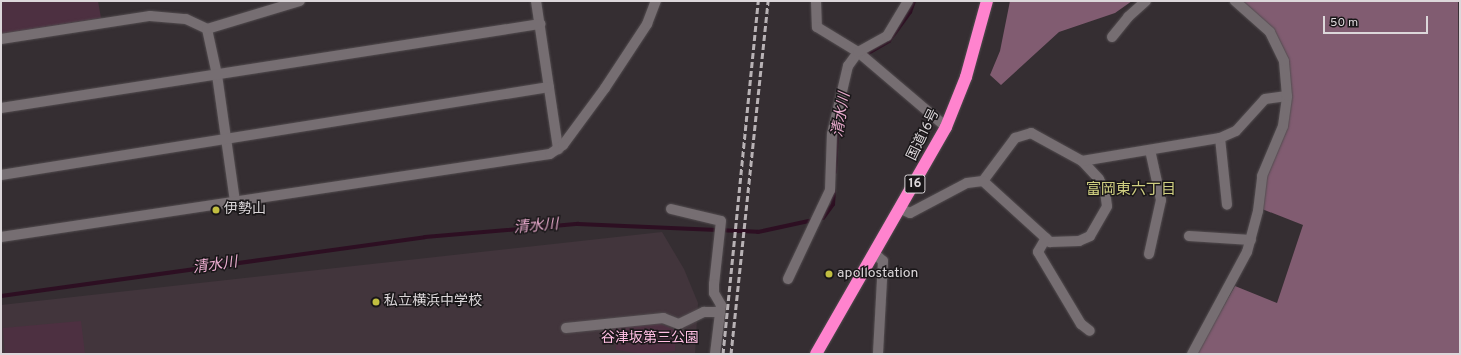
<!DOCTYPE html>
<meta charset="utf-8">
<style>
body{margin:0}
#map{position:relative;width:1461px;height:355px;overflow:hidden;background:#352e32;font-family:Overpass,"Noto Sans JP",sans-serif}
div>[style]{position:absolute}
.built>*{inset:0;background:#42353c}
.green>*{inset:0;background:#4d3041}
.forest>*{inset:0;background:#815c71}
.stream>*{height:4px;margin:-2px;padding:0 2px;transform-origin:2px;border-radius:2px;background:#2d0f22}
.roads{filter:drop-shadow(0 0 1px #524c4f) drop-shadow(0 0 1px #524c4f)}
.minor>*{height:10px;margin:-5px;padding:0 5px;transform-origin:5px;border-radius:5px;background:#766e72}
.highway>*{height:12px;margin:-6px;padding:0 6px;transform-origin:6px;border-radius:6px;background:#ff83ce}
.rail>*{height:3px;margin-top:-1.5px;transform-origin:0;background:repeating-linear-gradient(90deg,#b8b2b5 0 6px,transparent 0 9px)}
.dots>*{width:11px;height:11px;translate:-50% -50%;box-sizing:border-box;border:2px solid #1a1719;border-radius:50%}
span{translate:-50% -50%;white-space:nowrap;text-align:center;line-height:1.15;-webkit-text-stroke:3px #1a1719;paint-order:stroke}
.shield-label span{padding:1px 3px;background:#1a1719;border:1px solid;border-radius:3px;-webkit-text-stroke-width:0}
.shield-label{font-size:13px;color:#dcd7da;font-weight:700}
.street-label{font-size:14px;color:#dcd7da}
.poi-label{font-size:14px;color:#dcd7da}
.left{translate:0 -50%;text-align:left}
.park-label{font-size:14px;color:#febee2}
.water-label{font-size:15px;color:#ebaccf;font-style:italic}
.neighbourhood-label{font-size:15px;color:#d0cf81}
.frame{position:absolute;inset:0;border:2px solid #dcd7da;pointer-events:none}
.scale{position:absolute;left:1323px;top:16px;width:105px;height:18px;box-sizing:border-box;border:2px solid #dcd7da;border-top:0;padding-left:5px;font-size:12px;line-height:14px;white-space:nowrap;color:#dcd7da;-webkit-text-stroke:3px #1a1719;paint-order:stroke}
</style>
<div id="map">
<div class="built">
<i style="clip-path:polygon(662px 232px,684px 269px,698px 303px,695px 354px,1px 354px,1px 305px)"></i>
</div>
<div class="green">
<i style="clip-path:polygon(1px 1px,98px 1px,101px 18px,1px 34px)"></i>
<i style="clip-path:polygon(81px 321px,85px 354px,5px 354px,3px 328px)"></i>
<i style="clip-path:polygon(660px 324px,676px 330px,675px 351px,643px 354px,616px 350px,614px 328px)"></i>
</div>
<div class="forest">
<i style="clip-path:polygon(1010px 1px,1132px 1px,1115px 13px,1059px 32px,1001px 85px,990px 75px,1000px 51px)"></i>
<i style="clip-path:polygon(1240px 1px,1458px 1px,1460px 354px,1196px 354px,1235px 286px,1277px 303px,1303px 225px,1262px 209px,1265px 177px,1287px 128px,1286px 60px)"></i>
</div>
<div class="stream">
<i style="left:863px;top:56px;width:30px;rotate:-30deg"></i>
<i style="left:889px;top:41px;width:36px;rotate:-54deg"></i>
<i style="left:910px;top:12px;width:12px;rotate:-70deg"></i>
<i style="left:835px;top:172px;width:41px;rotate:-87.2deg"></i>
<i style="left:1px;top:296px;width:428px;rotate:-7.9deg"></i>
<i style="left:425px;top:237px;width:154px;rotate:-4.9deg"></i>
<i style="left:578px;top:224px;width:180px;rotate:2.5deg"></i>
<i style="left:758px;top:232px;width:66px;rotate:-12.2deg"></i>
<i style="left:823px;top:218px;width:17px;rotate:-54deg"></i>
<i style="left:833px;top:204px;width:13px;rotate:-86deg"></i>
</div>
<div class="roads">
<div class="minor">
<i style="left:536px;top:1px;width:150px;rotate:81.5deg"></i>
<i style="left:816px;top:1px;width:26px;rotate:88deg"></i>
<i style="left:817px;top:27px;width:48px;rotate:31.4deg"></i>
<i style="left:858px;top:52px;width:116px;rotate:40.4deg"></i>
<i style="left:207px;top:29px;width:47px;rotate:77.7deg"></i>
<i style="left:217px;top:75px;width:127px;rotate:81.9deg"></i>
<i style="left:1112px;top:37px;width:26px;rotate:-51deg"></i>
<i style="left:1128px;top:17px;width:24px;rotate:-42deg"></i>
<i style="left:1px;top:39px;width:151px;rotate:-8.8deg"></i>
<i style="left:150px;top:16px;width:36px;rotate:5deg"></i>
<i style="left:186px;top:19px;width:23px;rotate:25deg"></i>
<i style="left:207px;top:29px;width:97px;rotate:-16.8deg"></i>
<i style="left:1px;top:108px;width:546px;rotate:-8.86deg"></i>
<i style="left:1220px;top:138px;width:67px;rotate:84deg"></i>
<i style="left:1px;top:175px;width:555px;rotate:-9.12deg"></i>
<i style="left:983px;top:181px;width:54px;rotate:-53.3deg"></i>
<i style="left:1015px;top:138px;width:17px;rotate:-17deg"></i>
<i style="left:1031px;top:133px;width:58px;rotate:28.8deg"></i>
<i style="left:671px;top:209px;width:51px;rotate:13.5deg"></i>
<i style="left:721px;top:221px;width:63px;rotate:96.3deg"></i>
<i style="left:714px;top:284px;width:9px;rotate:90deg"></i>
<i style="left:714px;top:293px;width:14px;rotate:60deg"></i>
<i style="left:721px;top:305px;width:49px;rotate:97deg"></i>
<i style="left:901px;top:209px;width:10px;rotate:24deg"></i>
<i style="left:910px;top:213px;width:64px;rotate:-27.8deg"></i>
<i style="left:967px;top:183px;width:16px;rotate:-7deg"></i>
<i style="left:983px;top:181px;width:91px;rotate:42.3deg"></i>
<i style="left:1050px;top:242px;width:29px;rotate:-2deg"></i>
<i style="left:1079px;top:241px;width:12px;rotate:-24deg"></i>
<i style="left:1090px;top:236px;width:34px;rotate:-60deg"></i>
<i style="left:1107px;top:206px;width:15px;rotate:-98deg"></i>
<i style="left:1105px;top:191px;width:13px;rotate:-117deg"></i>
<i style="left:1099px;top:179px;width:25px;rotate:-133deg"></i>
<i style="left:1082px;top:161px;width:140px;rotate:-9.5deg"></i>
<i style="left:1220px;top:138px;width:17px;rotate:-24deg"></i>
<i style="left:1236px;top:131px;width:43px;rotate:-47.8deg"></i>
<i style="left:1265px;top:99px;width:22px;rotate:-8deg"></i>
<i style="left:1189px;top:236px;width:62px;rotate:3.7deg"></i>
<i style="left:1px;top:237px;width:555px;rotate:-8.6deg"></i>
<i style="left:550px;top:154px;width:16px;rotate:-35deg"></i>
<i style="left:563px;top:145px;width:71px;rotate:-53.6deg"></i>
<i style="left:605px;top:88px;width:77px;rotate:-56.7deg"></i>
<i style="left:647px;top:24px;width:25px;rotate:-69deg"></i>
<i style="left:1046px;top:238px;width:16px;rotate:120deg"></i>
<i style="left:1038px;top:252px;width:84px;rotate:59.2deg"></i>
<i style="left:1081px;top:324px;width:11px;rotate:38deg"></i>
<i style="left:874px;top:253px;width:12px;rotate:42deg"></i>
<i style="left:883px;top:261px;width:93px;rotate:93.1deg"></i>
<i style="left:1149px;top:254px;width:55px;rotate:-77.5deg"></i>
<i style="left:1161px;top:200px;width:51px;rotate:-102.4deg"></i>
<i style="left:788px;top:279px;width:98px;rotate:-64.7deg"></i>
<i style="left:830px;top:190px;width:56px;rotate:-88deg"></i>
<i style="left:832px;top:134px;width:70px;rotate:-76.8deg"></i>
<i style="left:848px;top:66px;width:17px;rotate:-54deg"></i>
<i style="left:858px;top:52px;width:33px;rotate:-29deg"></i>
<i style="left:887px;top:36px;width:41px;rotate:-59deg"></i>
<i style="left:566px;top:328px;width:98px;rotate:-5.9deg"></i>
<i style="left:663px;top:318px;width:17px;rotate:21deg"></i>
<i style="left:679px;top:324px;width:28px;rotate:-26deg"></i>
<i style="left:704px;top:312px;width:16px"></i>
<i style="left:1192px;top:354px;width:116px;rotate:-61.7deg"></i>
<i style="left:1247px;top:252px;width:42px;rotate:-75deg"></i>
<i style="left:1258px;top:211px;width:35px;rotate:-83deg"></i>
<i style="left:1262px;top:176px;width:54px;rotate:-67.2deg"></i>
<i style="left:1283px;top:126px;width:30px;rotate:-82deg"></i>
<i style="left:1287px;top:96px;width:35px;rotate:-95deg"></i>
<i style="left:1284px;top:61px;width:32px;rotate:-116deg"></i>
<i style="left:1270px;top:32px;width:47px;rotate:-138.5deg"></i>
</div>
<div class="highway">
<i style="left:816px;top:354px;width:262px;rotate:-60.2deg"></i>
<i style="left:946px;top:127px;width:54px;rotate:-68.2deg"></i>
<i style="left:966px;top:77px;width:79px;rotate:-74.6deg"></i>
</div>
</div>
<div class="rail">
<i style="left:723px;top:354px;width:355px;rotate:-84.3deg"></i>
<i style="left:731px;top:354px;width:355px;rotate:-84deg"></i>
</div>
<div class="dots">
<i style="left:216px;top:210px;background:#c1be40"></i>
<i style="left:829px;top:274px;background:#c1be40"></i>
<i style="left:376px;top:302px;background:#c1be40"></i>
</div>
<div class="shield-label">
<span style="left:915px;top:184px">16</span>
</div>
<div class="street-label">
<span style="left:924px;top:135px;rotate:-64deg">国道16号</span>
</div>
<div class="poi-label">
<span class="left" style="left:224px;top:210px">伊勢山</span>
<span class="left" style="left:837px;top:274px">apollostation</span>
<span class="left" style="left:384px;top:302px">私立横浜中学校</span>
</div>
<div class="park-label">
<span style="left:650px;top:339px">谷津坂第三公園</span>
</div>
<div class="water-label">
<span style="left:842px;top:115px;rotate:-80deg">清水川</span>
<span style="left:536px;top:227px;rotate:-5deg">清水川</span>
<span style="left:215px;top:266px;rotate:-8deg">清水川</span>
</div>
<div class="neighbourhood-label">
<span style="left:1131px;top:191px">富岡東六丁目</span>
</div>
<div class="frame"></div>
<div class="scale">50 m</div>
</div>
